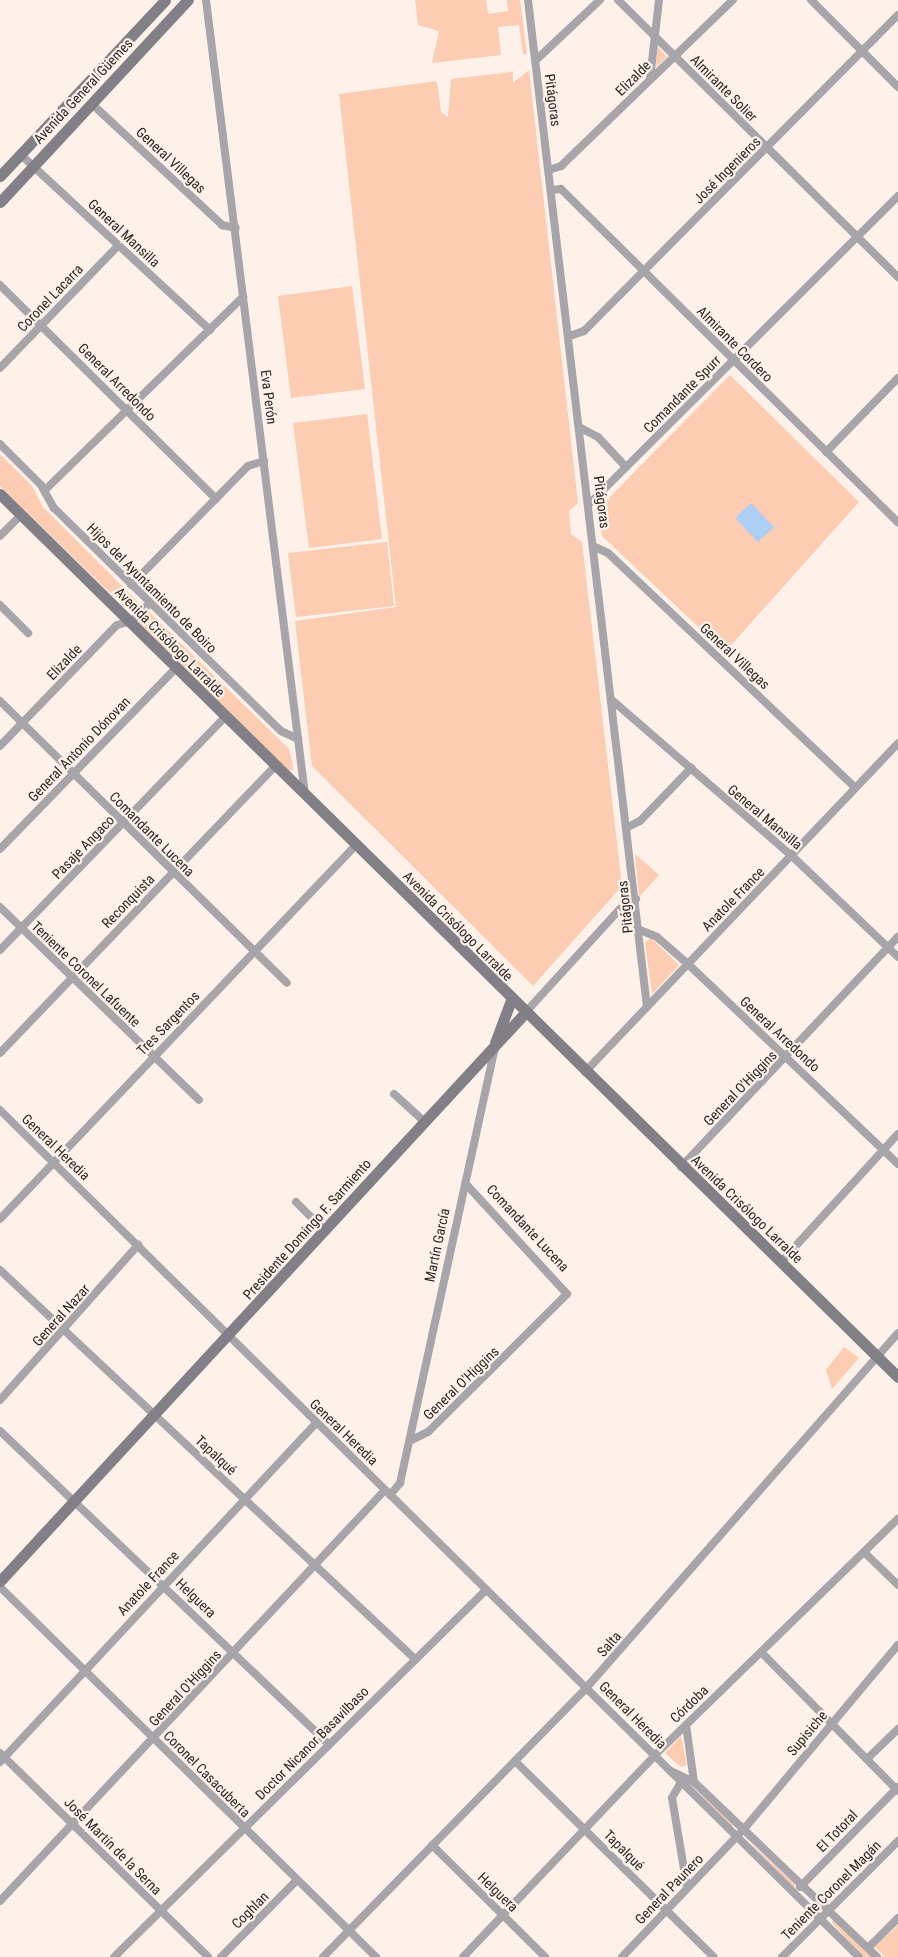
<!DOCTYPE html>
<meta charset="utf-8">
<style>
body{margin:0}
#map{position:relative;width:898px;height:1957px;overflow:hidden;background:#fef1ea;font-family:"Roboto Condensed",sans-serif}
div>[style]{position:absolute}
.green>*{inset:0;background:#fcccb3}
.water>*{inset:0;background:#adcef5}
.street>*{height:8px;margin:-4px;padding:0 4px;transform-origin:4px;border-radius:4px;background:#a7a5aa}
.secondary>*{height:11px;margin:-5.5px;padding:0 5.5px;transform-origin:5.5px;border-radius:5.5px;background:#827f86}
span{translate:-50% -50%;white-space:nowrap;text-align:center;line-height:1.15;-webkit-text-stroke:4.5px #fef1ea;paint-order:stroke}
.street-label{font-size:14px;color:#2c2825}
</style>
<div id="map">
<div class="green">
<i style="clip-path:polygon(415px 0,486px 0,488px 14px,508px 11px,507px 0,520px 0,527px 54px,523px 54px,519px 25px,498px 27px,501px 55px,432px 63px,439px 31px,418px 25px)"></i>
<i style="clip-path:polygon(658px 47px,667px 57px,656px 67px,656px 63px)"></i>
<i style="clip-path:polygon(529px 70px,578px 503px,569px 511px,571px 534px,582px 542px,622px 886px,533px 986px,312px 766px,295px 621px,396px 607px,339px 94px,437px 81px,441px 112px,448px 117px,451px 79px,513px 72px,513px 83px)"></i>
<i style="clip-path:polygon(352px 286px,365px 389px,291px 398px,278px 296px)"></i>
<i style="clip-path:polygon(730px 375px,859px 502px,725px 652px,602px 536px,598px 509px)"></i>
<i style="clip-path:polygon(367px 414px,382px 539px,309px 548px,293px 423px)"></i>
<i style="clip-path:polygon(0 454px,32px 486px,43px 507px,142px 606px,133px 615px,0 486px)"></i>
<i style="clip-path:polygon(387px 542px,394px 606px,296px 617px,288px 553px)"></i>
<i style="clip-path:polygon(148px 611px,289px 749px,294px 770px,288px 770px,138px 623px)"></i>
<i style="clip-path:polygon(635px 854px,659px 875px,639px 897px)"></i>
<i style="clip-path:polygon(651px 938px,679px 965px,652px 994px,645px 942px)"></i>
<i style="clip-path:polygon(844px 1347px,859px 1358px,832px 1389px,826px 1370px)"></i>
<i style="clip-path:polygon(681px 1736px,687px 1765px,681px 1767px,665px 1753px)"></i>
<i style="clip-path:polygon(681px 1777px,732px 1823px,733px 1827px,731px 1828px)"></i>
<i style="clip-path:polygon(747px 1840px,795px 1884px,795px 1886px,793px 1887px)"></i>
<i style="clip-path:polygon(831px 1921px,835px 1921px,873px 1957px,862px 1957px)"></i>
<i style="clip-path:polygon(898px 1925px,898px 1957px,885px 1957px,875px 1947px)"></i>
</div>
<div class="water">
<i style="clip-path:polygon(751px 503px,774px 527px,758px 542px,735px 518px)"></i>
</div>
<div class="street">
<i style="left:206px;top:0;width:801px;rotate:82.9deg"></i>
<i style="left:528px;top:0;width:1014px;rotate:83.26deg"></i>
<i style="left:618px;top:0;width:394px;rotate:44.7deg"></i>
<i style="left:811px;top:0;width:123px;rotate:45deg"></i>
<i style="left:536px;top:60px;width:88px;rotate:-43.2deg"></i>
<i style="left:650px;top:79px;width:80px;rotate:-83.5deg"></i>
<i style="left:92px;top:104px;width:178px;rotate:42.9deg"></i>
<i style="left:222px;top:225px;width:14px;rotate:12deg"></i>
<i style="left:20px;top:154px;width:259px;rotate:42.8deg"></i>
<i style="left:549px;top:170px;width:13px;rotate:-18deg"></i>
<i style="left:561px;top:166px;width:239px;rotate:-44deg"></i>
<i style="left:552px;top:190px;width:9px;rotate:-6deg"></i>
<i style="left:561px;top:189px;width:474px;rotate:44.7deg"></i>
<i style="left:0;top:285px;width:304px;rotate:44.7deg"></i>
<i style="left:570px;top:336px;width:15px;rotate:-20deg"></i>
<i style="left:584px;top:331px;width:445px;rotate:-45.2deg"></i>
<i style="left:0;top:368px;width:170px;rotate:-46deg"></i>
<i style="left:581px;top:428px;width:19px;rotate:28deg"></i>
<i style="left:598px;top:437px;width:41px;rotate:47deg"></i>
<i style="left:0;top:444px;width:58px;rotate:45deg"></i>
<i style="left:41px;top:485px;width:26px;rotate:61deg"></i>
<i style="left:54px;top:508px;width:318px;rotate:44.5deg"></i>
<i style="left:281px;top:731px;width:19px;rotate:25deg"></i>
<i style="left:826px;top:452px;width:103px;rotate:-45.8deg"></i>
<i style="left:45px;top:490px;width:277px;rotate:-44.3deg"></i>
<i style="left:589px;top:504px;width:436px;rotate:-44.9deg"></i>
<i style="left:0;top:536px;width:30px;rotate:-45deg"></i>
<i style="left:595px;top:547px;width:14px;rotate:25deg"></i>
<i style="left:608px;top:553px;width:340px;rotate:43.5deg"></i>
<i style="left:131px;top:585px;width:167px;rotate:-45.5deg"></i>
<i style="left:248px;top:466px;width:17px;rotate:-17deg"></i>
<i style="left:0;top:605px;width:40px;rotate:45deg"></i>
<i style="left:0;top:701px;width:402px;rotate:44.5deg"></i>
<i style="left:613px;top:701px;width:237px;rotate:40.9deg"></i>
<i style="left:792px;top:856px;width:146px;rotate:43.6deg"></i>
<i style="left:0;top:746px;width:168px;rotate:-46deg"></i>
<i style="left:117px;top:625px;width:16px;rotate:-15deg"></i>
<i style="left:132px;top:621px;width:25px;rotate:-45deg"></i>
<i style="left:628px;top:827px;width:13px;rotate:-27deg"></i>
<i style="left:640px;top:821px;width:74px;rotate:-46.1deg"></i>
<i style="left:0;top:849px;width:252px;rotate:-45.8deg"></i>
<i style="left:0;top:907px;width:277px;rotate:44.1deg"></i>
<i style="left:640px;top:930px;width:18px;rotate:22deg"></i>
<i style="left:657px;top:937px;width:41px;rotate:41.1deg"></i>
<i style="left:688px;top:964px;width:290px;rotate:43.6deg"></i>
<i style="left:0;top:950px;width:324px;rotate:-46deg"></i>
<i style="left:524px;top:1014px;width:142px;rotate:-47.6deg"></i>
<i style="left:620px;top:909px;width:19px;rotate:-32deg"></i>
<i style="left:0;top:1053px;width:396px;rotate:-46.2deg"></i>
<i style="left:585px;top:1072px;width:454px;rotate:-46.4deg"></i>
<i style="left:394px;top:1094px;width:42px;rotate:42.1deg"></i>
<i style="left:0;top:1110px;width:1206px;rotate:44.6deg"></i>
<i style="left:681px;top:1167px;width:316px;rotate:-46.7deg"></i>
<i style="left:296px;top:1202px;width:41px;rotate:45deg"></i>
<i style="left:0;top:1219px;width:515px;rotate:-46.42deg"></i>
<i style="left:781px;top:1262px;width:173px;rotate:-47.6deg"></i>
<i style="left:0;top:1270px;width:569px;rotate:43.15deg"></i>
<i style="left:0;top:1400px;width:208px;rotate:-48.3deg"></i>
<i style="left:0;top:1431px;width:454px;rotate:43.6deg"></i>
<i style="left:410px;top:1441px;width:20px;rotate:-27deg"></i>
<i style="left:428px;top:1432px;width:196px;rotate:-44.8deg"></i>
<i style="left:567px;top:1294px;width:149px;rotate:-132.6deg"></i>
<i style="left:390px;top:1495px;width:16px;rotate:-50deg"></i>
<i style="left:400px;top:1483px;width:447px;rotate:-77.7deg"></i>
<i style="left:864px;top:1552px;width:47px;rotate:44.1deg"></i>
<i style="left:0;top:1587px;width:528px;rotate:44.54deg"></i>
<i style="left:761px;top:1652px;width:195px;rotate:45.4deg"></i>
<i style="left:686px;top:1725px;width:58px;rotate:82deg"></i>
<i style="left:0;top:1753px;width:291px;rotate:44.4deg"></i>
<i style="left:867px;top:1759px;width:43px;rotate:-44.1deg"></i>
<i style="left:515px;top:1761px;width:279px;rotate:44.6deg"></i>
<i style="left:0;top:1762px;width:463px;rotate:-47deg"></i>
<i style="left:671px;top:1771px;width:25px;rotate:26deg"></i>
<i style="left:694px;top:1782px;width:253px;rotate:43.7deg"></i>
<i style="left:680px;top:1784px;width:16px;rotate:120deg"></i>
<i style="left:672px;top:1798px;width:90px;rotate:80.4deg"></i>
<i style="left:432px;top:1845px;width:159px;rotate:44.7deg"></i>
<i style="left:800px;top:1887px;width:140px;rotate:-45.6deg"></i>
<i style="left:0;top:1901px;width:563px;rotate:-46.87deg"></i>
<i style="left:868px;top:1948px;width:42px;rotate:-45deg"></i>
<i style="left:114px;top:1957px;width:523px;rotate:-44.61deg"></i>
<i style="left:221px;top:1957px;width:108px;rotate:-45.4deg"></i>
<i style="left:323px;top:1957px;width:378px;rotate:-45.6deg"></i>
<i style="left:587px;top:1687px;width:471px;rotate:-48.7deg"></i>
<i style="left:463px;top:1957px;width:280px;rotate:-46.4deg"></i>
<i style="left:656px;top:1754px;width:337px;rotate:-44.2deg"></i>
<i style="left:622px;top:1957px;width:177px;rotate:-46.4deg"></i>
<i style="left:744px;top:1829px;width:240px;rotate:-50.1deg"></i>
<i style="left:782px;top:1957px;width:164px;rotate:-45deg"></i>
</div>
<div class="secondary">
<i style="left:0;top:176px;width:241px;rotate:-46.8deg"></i>
<i style="left:0;top:202px;width:276px;rotate:-47.1deg"></i>
<i style="left:0;top:494px;width:1259px;rotate:44.52deg"></i>
<i style="left:495px;top:1043px;width:46px;rotate:-69.6deg"></i>
<i style="left:0;top:1581px;width:772px;rotate:-47.26deg"></i>
</div>
<div class="street-label">
<span style="left:633px;top:78px;rotate:-45deg">Elizalde</span>
<span style="left:724px;top:88px;rotate:45deg">Almirante Solier</span>
<span style="left:83px;top:91px;rotate:-47deg">Avenida General Güemes</span>
<span style="left:553px;top:100px;rotate:83deg">Pitágoras</span>
<span style="left:171px;top:160px;rotate:43deg">General Villegas</span>
<span style="left:727px;top:170px;rotate:-45deg">José Ingenieros</span>
<span style="left:124px;top:233px;rotate:43deg">General Mansilla</span>
<span style="left:50px;top:298px;rotate:-46deg">Coronel Lacarra</span>
<span style="left:735px;top:344px;rotate:45deg">Almirante Cordero</span>
<span style="left:117px;top:382px;rotate:45deg">General Arredondo</span>
<span style="left:682px;top:394px;rotate:-45deg">Comandante Spurr</span>
<span style="left:269px;top:397px;rotate:83deg">Eva Perón</span>
<span style="left:602px;top:502px;rotate:83deg">Pitágoras</span>
<span style="left:152px;top:588px;rotate:45deg">Hijos del Ayuntamiento de Boiro</span>
<span style="left:170px;top:642px;rotate:45deg">Avenida Crisólogo Larralde</span>
<span style="left:735px;top:656px;rotate:43deg">General Villegas</span>
<span style="left:64px;top:662px;rotate:-46deg">Elizalde</span>
<span style="left:79px;top:749px;rotate:-46deg">General Antonio Dónovan</span>
<span style="left:765px;top:817px;rotate:40deg">General Mansilla</span>
<span style="left:152px;top:834px;rotate:45deg">Comandante Lucena</span>
<span style="left:83px;top:847px;rotate:-46deg">Pasaje Angaco</span>
<span style="left:733px;top:899px;rotate:-46deg">Anatole France</span>
<span style="left:128px;top:901px;rotate:-46deg">Reconquista</span>
<span style="left:625px;top:907px;rotate:-96deg">Pitágoras</span>
<span style="left:458px;top:926px;rotate:45deg">Avenida Crisólogo Larralde</span>
<span style="left:86px;top:974px;rotate:44deg">Teniente Coronel Lafuente</span>
<span style="left:168px;top:1023px;rotate:-46deg">Tres Sargentos</span>
<span style="left:780px;top:1034px;rotate:43deg">General Arredondo</span>
<span style="left:740px;top:1088px;rotate:-46deg">General O'Higgins</span>
<span style="left:56px;top:1147px;rotate:44deg">General Heredia</span>
<span style="left:747px;top:1209px;rotate:44deg">Avenida Crisólogo Larralde</span>
<span style="left:528px;top:1228px;rotate:47deg">Comandante Lucena</span>
<span style="left:307px;top:1229px;rotate:-48deg">Presidente Domingo F. Sarmiento</span>
<span style="left:437px;top:1245px;rotate:-78deg">Martín García</span>
<span style="left:61px;top:1315px;rotate:-48deg">General Nazar</span>
<span style="left:461px;top:1383px;rotate:-44deg">General O'Higgins</span>
<span style="left:344px;top:1432px;rotate:44deg">General Heredia</span>
<span style="left:216px;top:1455px;rotate:43deg">Tapalqué</span>
<span style="left:148px;top:1583px;rotate:-47deg">Anatole France</span>
<span style="left:196px;top:1598px;rotate:44deg">Helguera</span>
<span style="left:609px;top:1644px;rotate:-49deg">Salta</span>
<span style="left:185px;top:1688px;rotate:-47deg">General O'Higgins</span>
<span style="left:689px;top:1704px;rotate:-44deg">Córdoba</span>
<span style="left:633px;top:1715px;rotate:45deg">General Heredia</span>
<span style="left:807px;top:1733px;rotate:-50deg">Supisiche</span>
<span style="left:312px;top:1743px;rotate:-45deg">Doctor Nicanor Basavilbaso</span>
<span style="left:207px;top:1774px;rotate:45deg">Coronel Casacuberta</span>
<span style="left:837px;top:1831px;rotate:-46deg">El Totoral</span>
<span style="left:113px;top:1846px;rotate:45deg">José Martín de la Serna</span>
<span style="left:624px;top:1850px;rotate:45deg">Tapalqué</span>
<span style="left:669px;top:1889px;rotate:-46deg">General Paunero</span>
<span style="left:831px;top:1890px;rotate:-45deg">Teniente Coronel Magán</span>
<span style="left:498px;top:1892px;rotate:44deg">Helguera</span>
<span style="left:250px;top:1910px;rotate:-45deg">Coghlan</span>
</div>
</div>
